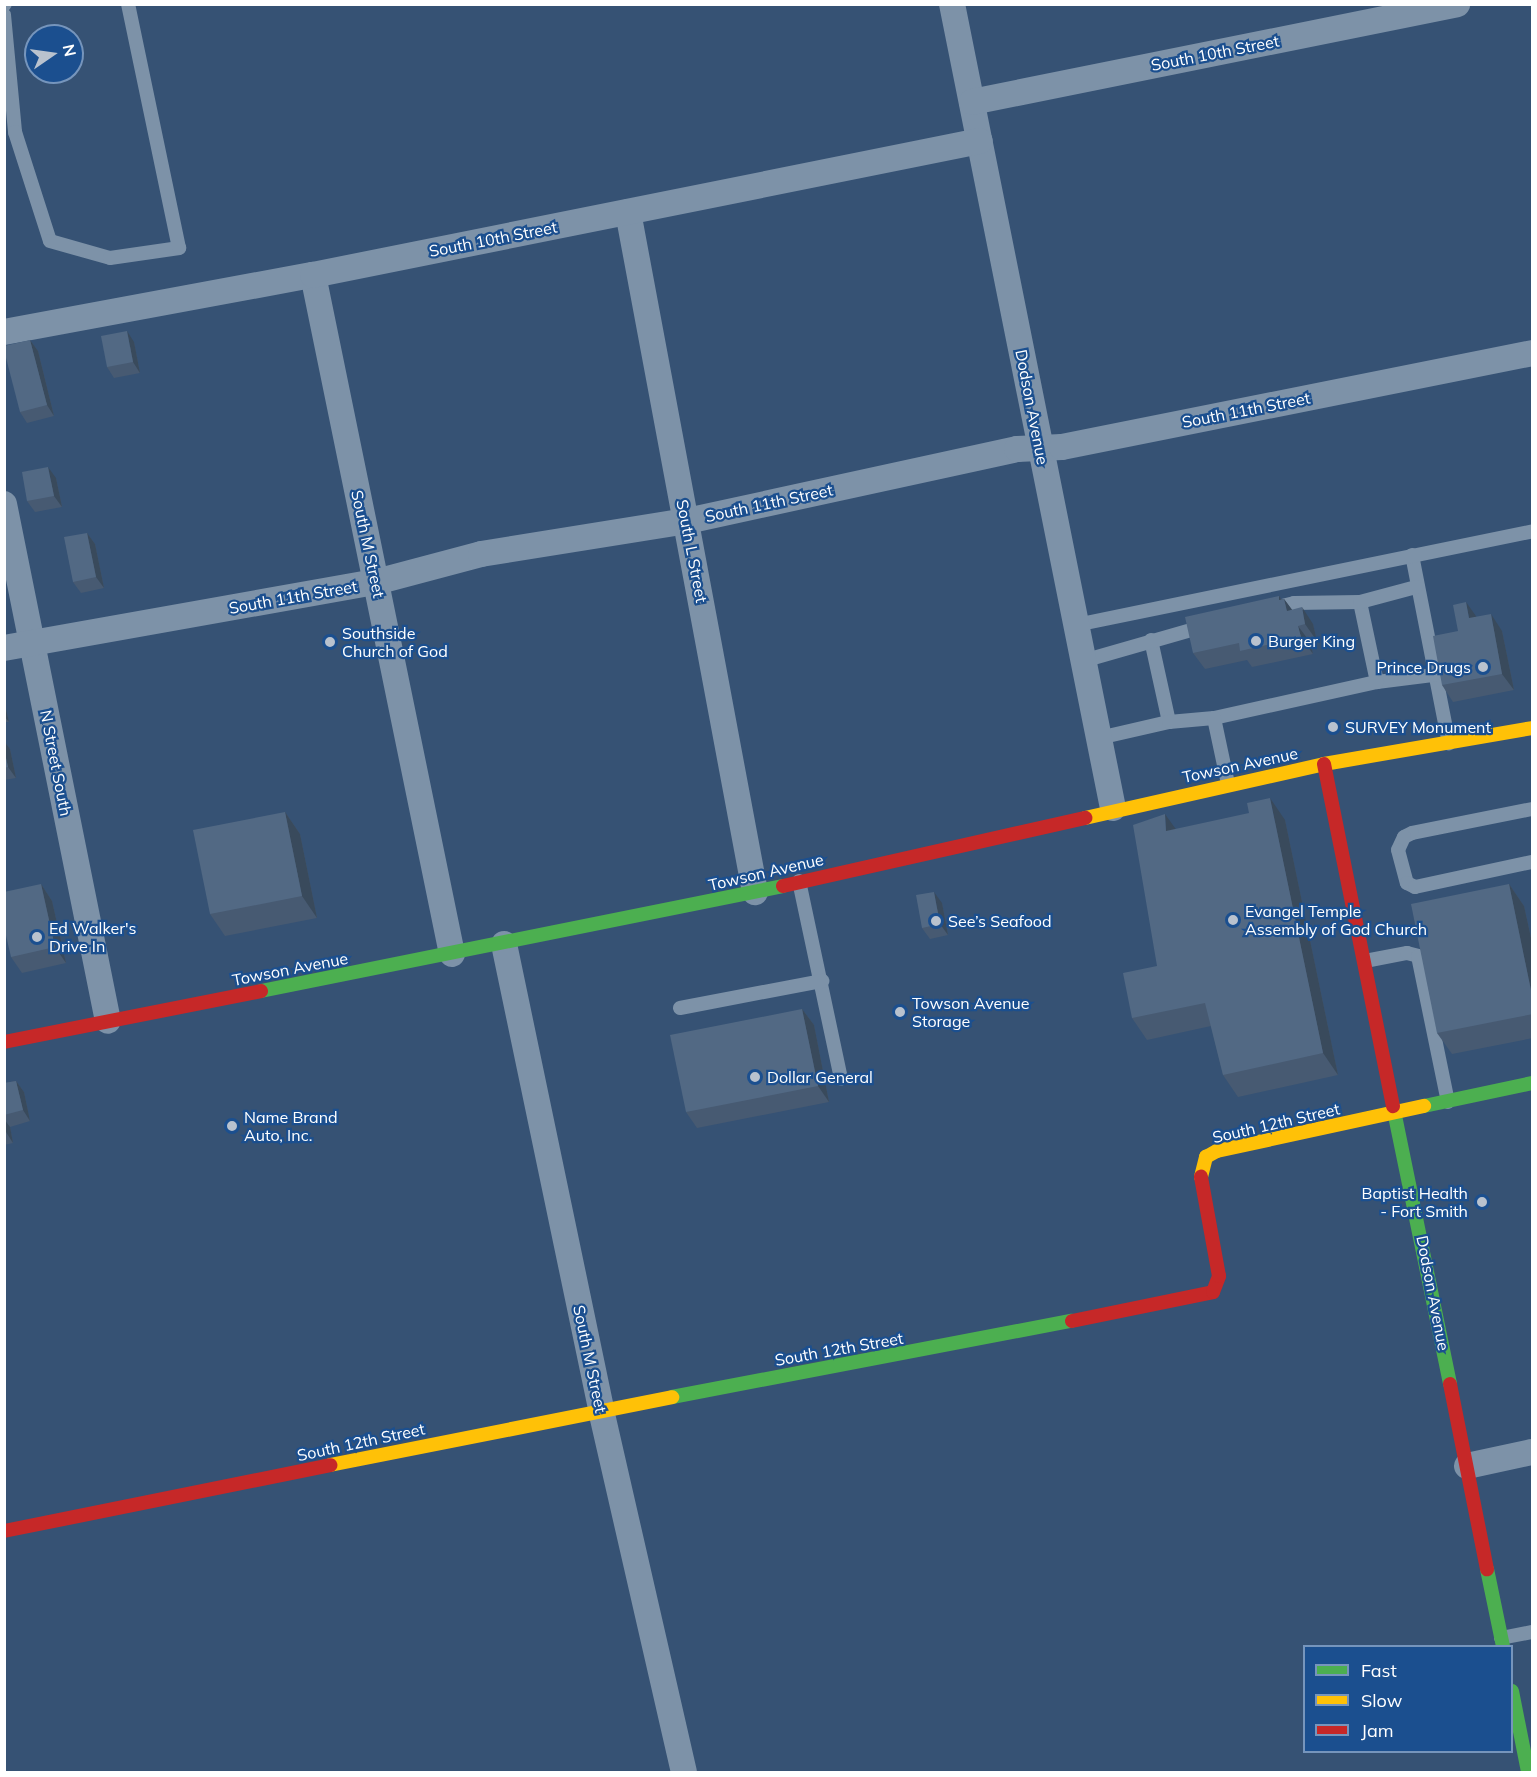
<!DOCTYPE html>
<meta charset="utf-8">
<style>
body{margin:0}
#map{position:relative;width:1537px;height:1777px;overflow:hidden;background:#365274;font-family:Mulish,sans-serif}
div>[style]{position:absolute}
.lane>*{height:14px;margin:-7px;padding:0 7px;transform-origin:7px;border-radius:7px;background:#7d92a8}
.street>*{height:26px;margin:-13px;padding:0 13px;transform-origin:13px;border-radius:13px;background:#7d92a8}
.fast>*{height:14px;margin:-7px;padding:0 7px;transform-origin:7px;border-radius:7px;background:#4caf50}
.slow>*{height:14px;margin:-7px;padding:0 7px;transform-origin:7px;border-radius:7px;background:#ffc107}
.jam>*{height:14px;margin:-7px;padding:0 7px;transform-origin:7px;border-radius:7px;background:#c62828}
.wall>*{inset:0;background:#475a72}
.shaded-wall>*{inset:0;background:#394a5c}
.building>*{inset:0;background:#526984}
.dots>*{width:16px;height:16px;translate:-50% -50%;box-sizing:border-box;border:3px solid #1b4f8f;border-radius:50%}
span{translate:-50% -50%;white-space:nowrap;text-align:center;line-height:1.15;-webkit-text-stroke:4.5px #1b4f8f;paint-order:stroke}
.street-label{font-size:16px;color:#fff}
.poi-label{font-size:16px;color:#fff}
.left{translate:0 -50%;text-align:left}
.right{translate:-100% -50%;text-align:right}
.frame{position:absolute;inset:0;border:6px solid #fff;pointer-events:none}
.legend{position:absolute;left:1303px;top:1645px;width:210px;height:108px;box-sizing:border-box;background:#1b4f8f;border:2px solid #7695bc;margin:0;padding:8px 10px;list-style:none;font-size:18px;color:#fff}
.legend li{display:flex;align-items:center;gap:12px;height:30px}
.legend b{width:30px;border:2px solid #7695bc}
.north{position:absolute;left:24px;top:24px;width:60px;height:60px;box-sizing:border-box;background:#1b4f8f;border:2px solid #7695bc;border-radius:50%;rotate:77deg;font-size:16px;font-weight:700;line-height:24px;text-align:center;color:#fff}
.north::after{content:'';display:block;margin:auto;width:21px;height:27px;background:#b9c2ce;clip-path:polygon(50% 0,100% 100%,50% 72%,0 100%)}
</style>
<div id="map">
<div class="lane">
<i style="left:4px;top:5px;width:1px;rotate:-45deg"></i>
<i style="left:4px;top:15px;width:118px;rotate:84.6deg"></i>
<i style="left:15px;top:132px;width:114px;rotate:72.2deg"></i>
<i style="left:50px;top:241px;width:62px;rotate:15.8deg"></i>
<i style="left:110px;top:258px;width:70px;rotate:-8.2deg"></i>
<i style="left:179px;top:248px;width:249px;rotate:-101.8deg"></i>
<i style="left:1412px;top:555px;width:192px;rotate:78.9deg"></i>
<i style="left:1360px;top:602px;width:82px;rotate:78deg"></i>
<i style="left:1377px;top:682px;width:56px;rotate:-7.1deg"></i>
<i style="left:1270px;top:609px;width:25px;rotate:-14deg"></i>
<i style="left:1294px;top:603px;width:66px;rotate:-0.9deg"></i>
<i style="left:1360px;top:602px;width:58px;rotate:-15deg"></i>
<i style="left:1076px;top:625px;width:466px;rotate:-11.6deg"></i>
<i style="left:1151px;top:640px;width:84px;rotate:77.6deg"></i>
<i style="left:1083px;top:661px;width:127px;rotate:-16deg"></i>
<i style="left:1214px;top:718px;width:167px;rotate:-12.5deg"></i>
<i style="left:1099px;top:738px;width:72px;rotate:-12.9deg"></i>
<i style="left:1169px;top:722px;width:45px;rotate:-5.1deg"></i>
<i style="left:1214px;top:718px;width:67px;rotate:78deg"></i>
<i style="left:1532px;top:809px;width:122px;rotate:168.7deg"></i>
<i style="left:1412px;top:833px;width:9px;rotate:153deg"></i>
<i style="left:1404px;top:837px;width:14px;rotate:115deg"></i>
<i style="left:1398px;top:850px;width:34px;rotate:75deg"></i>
<i style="left:1407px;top:883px;width:9px;rotate:27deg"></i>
<i style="left:1415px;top:887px;width:120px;rotate:-12.1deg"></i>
<i style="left:799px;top:881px;width:202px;rotate:78deg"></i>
<i style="left:1365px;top:961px;width:43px;rotate:-10.8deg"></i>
<i style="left:1407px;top:953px;width:11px;rotate:15deg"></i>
<i style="left:1418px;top:956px;width:149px;rotate:78.4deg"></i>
<i style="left:680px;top:1008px;width:145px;rotate:-10.8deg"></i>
<i style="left:1501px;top:1638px;width:32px;rotate:-11deg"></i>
</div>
<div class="street">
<i style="left:952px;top:4px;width:820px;rotate:78.68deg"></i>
<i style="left:972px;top:102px;width:495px;rotate:-11.4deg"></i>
<i style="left:628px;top:212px;width:692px;rotate:79.42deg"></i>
<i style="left:313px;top:275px;width:693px;rotate:78.43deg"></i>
<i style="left:4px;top:332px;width:314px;rotate:-10.5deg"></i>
<i style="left:313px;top:275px;width:680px;rotate:-11.36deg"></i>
<i style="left:4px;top:504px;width:527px;rotate:78.63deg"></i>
<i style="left:4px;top:648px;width:378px;rotate:-10.1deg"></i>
<i style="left:376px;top:582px;width:109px;rotate:-14.9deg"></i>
<i style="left:481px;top:554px;width:209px;rotate:-9.1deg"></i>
<i style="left:687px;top:521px;width:338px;rotate:-12.3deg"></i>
<i style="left:1017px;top:449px;width:45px;rotate:-2.5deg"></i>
<i style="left:1062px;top:447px;width:479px;rotate:-11.3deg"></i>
<i style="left:504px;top:944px;width:476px;rotate:78.2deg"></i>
<i style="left:601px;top:1410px;width:371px;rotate:77.1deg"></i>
<i style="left:1467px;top:1466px;width:66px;rotate:-12.2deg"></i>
</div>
<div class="fast">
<i style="left:261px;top:991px;width:532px;rotate:-11.37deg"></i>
<i style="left:1393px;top:1106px;width:284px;rotate:78.4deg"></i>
<i style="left:1424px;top:1106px;width:110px;rotate:-12deg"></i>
<i style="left:672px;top:1397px;width:407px;rotate:-10.8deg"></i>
<i style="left:1487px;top:1569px;width:79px;rotate:78.3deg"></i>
<i style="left:1512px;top:1691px;width:83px;rotate:78.8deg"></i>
</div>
<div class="slow">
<i style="left:1085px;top:818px;width:245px;rotate:-12.7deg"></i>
<i style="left:1324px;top:764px;width:211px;rotate:-9.8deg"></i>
<i style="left:1201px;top:1177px;width:21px;rotate:-76deg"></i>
<i style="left:1206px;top:1157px;width:13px;rotate:-29deg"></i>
<i style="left:1217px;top:1151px;width:212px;rotate:-12.3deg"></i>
<i style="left:330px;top:1465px;width:349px;rotate:-11.2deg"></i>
</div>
<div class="jam">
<i style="left:1324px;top:764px;width:349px;rotate:78.6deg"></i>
<i style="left:783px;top:886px;width:310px;rotate:-12.7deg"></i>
<i style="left:4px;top:1042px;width:262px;rotate:-11.2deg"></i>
<i style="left:1072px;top:1321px;width:144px;rotate:-11.6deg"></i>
<i style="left:1213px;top:1292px;width:17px;rotate:-69deg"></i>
<i style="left:1219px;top:1276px;width:101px;rotate:-100.3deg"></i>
<i style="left:1450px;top:1384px;width:189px;rotate:78.7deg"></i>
<i style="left:4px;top:1531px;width:333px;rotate:-11.4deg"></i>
</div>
<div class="wall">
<i style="clip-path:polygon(30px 340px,38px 351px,54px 416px,27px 423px,20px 412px)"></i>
<i style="clip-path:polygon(134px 342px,140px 373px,114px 378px,107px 367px)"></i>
<i style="clip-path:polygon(56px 478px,62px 507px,35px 512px,27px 501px)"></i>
<i style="clip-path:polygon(87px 533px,95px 544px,104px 588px,81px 593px,73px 582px)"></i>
<i style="clip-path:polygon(1279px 596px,1281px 599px,1284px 599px,1292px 610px,1313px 624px,1317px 641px,1310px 642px,1313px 654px,1252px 667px,1247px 660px,1205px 669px,1193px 653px)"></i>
<i style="clip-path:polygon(1477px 617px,1502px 631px,1514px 690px,1453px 702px,1442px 685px,1458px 631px)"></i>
<i style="clip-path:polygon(4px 701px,9px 722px,4px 722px)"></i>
<i style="clip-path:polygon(4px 741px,10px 749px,16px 778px,4px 780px)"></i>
<i style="clip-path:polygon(285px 812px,300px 834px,317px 918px,225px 936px,210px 914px)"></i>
<i style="clip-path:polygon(1285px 820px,1338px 1075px,1238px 1097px,1223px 1075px,1211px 1026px,1147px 1040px,1132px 1018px,1157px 966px,1176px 829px)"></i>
<i style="clip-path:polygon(41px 884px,52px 901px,66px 963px,22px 973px,11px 957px)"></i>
<i style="clip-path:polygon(1509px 884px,1524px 906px,1533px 947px,1533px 1038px,1452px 1054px,1437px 1033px)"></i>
<i style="clip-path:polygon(942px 903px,948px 935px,930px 939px,922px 928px)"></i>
<i style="clip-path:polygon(802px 1009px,814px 1025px,829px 1102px,697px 1128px,686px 1112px)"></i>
<i style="clip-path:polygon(16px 1081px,24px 1092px,30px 1121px,10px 1127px,13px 1143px,4px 1145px,4px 1083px)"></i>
</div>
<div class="shaded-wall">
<i style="clip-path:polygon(127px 331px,134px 342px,140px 373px,133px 362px)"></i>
<i style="clip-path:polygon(30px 340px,38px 351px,54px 416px,47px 405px)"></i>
<i style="clip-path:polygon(48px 467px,56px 478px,62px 507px,54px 496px)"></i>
<i style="clip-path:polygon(87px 533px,95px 544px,104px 588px,96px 577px)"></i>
<i style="clip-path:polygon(1279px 596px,1286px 607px,1284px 599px,1296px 615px,1298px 627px,1279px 600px)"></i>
<i style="clip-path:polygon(1466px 602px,1478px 619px,1469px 618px)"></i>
<i style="clip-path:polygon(1302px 607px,1313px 624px,1317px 641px,1305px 624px)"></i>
<i style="clip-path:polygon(1491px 614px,1502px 631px,1514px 690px,1502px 674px)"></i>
<i style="clip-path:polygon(1298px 626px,1310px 642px,1313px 654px,1301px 637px)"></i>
<i style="clip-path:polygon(4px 701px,9px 722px,4px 716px)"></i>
<i style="clip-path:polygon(4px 741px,10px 749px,16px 778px,8px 767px,4px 749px)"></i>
<i style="clip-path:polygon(1270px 798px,1285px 820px,1338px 1075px,1323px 1053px)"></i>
<i style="clip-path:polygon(285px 812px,300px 834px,317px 918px,302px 896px)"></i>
<i style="clip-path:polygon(1165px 814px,1180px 835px,1166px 831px)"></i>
<i style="clip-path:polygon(41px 884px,52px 901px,66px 963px,55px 947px)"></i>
<i style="clip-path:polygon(1509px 884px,1524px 906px,1533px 947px,1533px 1000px)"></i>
<i style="clip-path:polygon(934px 892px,942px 903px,948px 935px,940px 924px)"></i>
<i style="clip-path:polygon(802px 1009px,814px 1025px,829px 1102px,818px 1086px)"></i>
<i style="clip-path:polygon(16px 1081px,24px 1092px,30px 1121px,23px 1110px)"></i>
<i style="clip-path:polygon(4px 1119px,10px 1127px,13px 1143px,6px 1132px)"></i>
</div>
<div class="building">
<i style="clip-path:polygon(127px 331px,133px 362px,107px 367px,101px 336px)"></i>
<i style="clip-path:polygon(30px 340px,47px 405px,20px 412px,4px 350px,4px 346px)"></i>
<i style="clip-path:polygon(48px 467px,54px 496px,27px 501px,22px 472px)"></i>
<i style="clip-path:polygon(87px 533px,96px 577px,73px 582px,64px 537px)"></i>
<i style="clip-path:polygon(1279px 596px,1279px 600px,1284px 599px,1287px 611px,1302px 607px,1305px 624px,1298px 626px,1301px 637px,1240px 651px,1239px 643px,1193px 653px,1185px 617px)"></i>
<i style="clip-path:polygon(1466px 602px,1469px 618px,1491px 614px,1502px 674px,1442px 685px,1433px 636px,1458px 631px,1453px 605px)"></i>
<i style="clip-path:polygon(4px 749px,8px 767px,4px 768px)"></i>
<i style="clip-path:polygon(1270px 798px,1323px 1053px,1223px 1075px,1205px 1003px,1132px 1018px,1123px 973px,1157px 966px,1133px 825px,1165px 814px,1166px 831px,1249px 813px,1247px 803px)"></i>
<i style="clip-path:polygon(285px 812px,302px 896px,210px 914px,193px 830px)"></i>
<i style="clip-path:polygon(41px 884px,55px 947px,11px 957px,4px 927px,4px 892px)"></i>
<i style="clip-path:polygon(1509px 884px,1533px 1000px,1533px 1014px,1437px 1033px,1411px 904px)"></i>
<i style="clip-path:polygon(934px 892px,940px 924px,922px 928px,916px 895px)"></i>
<i style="clip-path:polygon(802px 1009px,818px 1086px,686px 1112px,670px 1035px)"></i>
<i style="clip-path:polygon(16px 1081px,23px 1110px,4px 1115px,4px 1083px)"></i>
</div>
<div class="dots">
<i style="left:1256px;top:641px;background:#b9c2ce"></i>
<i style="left:330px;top:642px;background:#b9c2ce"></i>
<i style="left:1483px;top:667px;background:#b9c2ce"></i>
<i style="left:1333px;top:727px;background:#b9c2ce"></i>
<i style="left:1233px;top:920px;background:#b9c2ce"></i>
<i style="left:936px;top:921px;background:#b9c2ce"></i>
<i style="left:37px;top:937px;background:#b9c2ce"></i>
<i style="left:900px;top:1012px;background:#b9c2ce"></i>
<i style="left:755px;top:1077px;background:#b9c2ce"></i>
<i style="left:232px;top:1126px;background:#b9c2ce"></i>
<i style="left:1482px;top:1202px;background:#b9c2ce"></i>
</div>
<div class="street-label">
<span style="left:1215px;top:53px;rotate:-11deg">South 10th Street</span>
<span style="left:493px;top:239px;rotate:-11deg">South 10th Street</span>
<span style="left:1032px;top:407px;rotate:79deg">Dodson Avenue</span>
<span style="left:1246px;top:410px;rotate:-11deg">South 11th Street</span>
<span style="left:769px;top:503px;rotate:-12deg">South 11th Street</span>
<span style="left:368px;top:544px;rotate:78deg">South M Street</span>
<span style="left:692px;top:551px;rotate:79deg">South L Street</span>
<span style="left:293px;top:597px;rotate:-10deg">South 11th Street</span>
<span style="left:56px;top:763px;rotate:79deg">N Street South</span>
<span style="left:1240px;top:765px;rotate:-12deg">Towson Avenue</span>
<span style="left:766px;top:872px;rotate:-13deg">Towson Avenue</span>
<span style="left:290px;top:969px;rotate:-11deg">Towson Avenue</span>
<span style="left:1276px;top:1123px;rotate:-13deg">South 12th Street</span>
<span style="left:1433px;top:1293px;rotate:79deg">Dodson Avenue</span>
<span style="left:839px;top:1349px;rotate:-10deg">South 12th Street</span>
<span style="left:590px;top:1359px;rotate:78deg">South M Street</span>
<span style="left:361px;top:1442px;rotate:-12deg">South 12th Street</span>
</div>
<div class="poi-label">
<span class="left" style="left:342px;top:642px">Southside<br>Church of God</span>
<span class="left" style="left:1268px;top:641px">Burger King</span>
<span class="right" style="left:1471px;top:667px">Prince Drugs</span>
<span class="left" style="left:1345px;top:727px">SURVEY Monument</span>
<span class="left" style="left:1245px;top:920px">Evangel Temple<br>Assembly of God Church</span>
<span class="left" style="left:948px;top:921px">See’s Seafood</span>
<span class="left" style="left:49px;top:937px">Ed Walker's<br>Drive In</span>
<span class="left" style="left:912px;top:1012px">Towson Avenue<br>Storage</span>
<span class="left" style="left:767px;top:1077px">Dollar General</span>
<span class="left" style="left:244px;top:1126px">Name Brand<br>Auto, Inc.</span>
<span class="right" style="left:1468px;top:1202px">Baptist Health<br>- Fort Smith</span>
</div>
<div class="frame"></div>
<ul class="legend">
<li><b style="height:8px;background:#4caf50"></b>Fast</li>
<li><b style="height:8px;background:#ffc107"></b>Slow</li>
<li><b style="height:8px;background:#c62828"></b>Jam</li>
</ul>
<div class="north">N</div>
</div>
